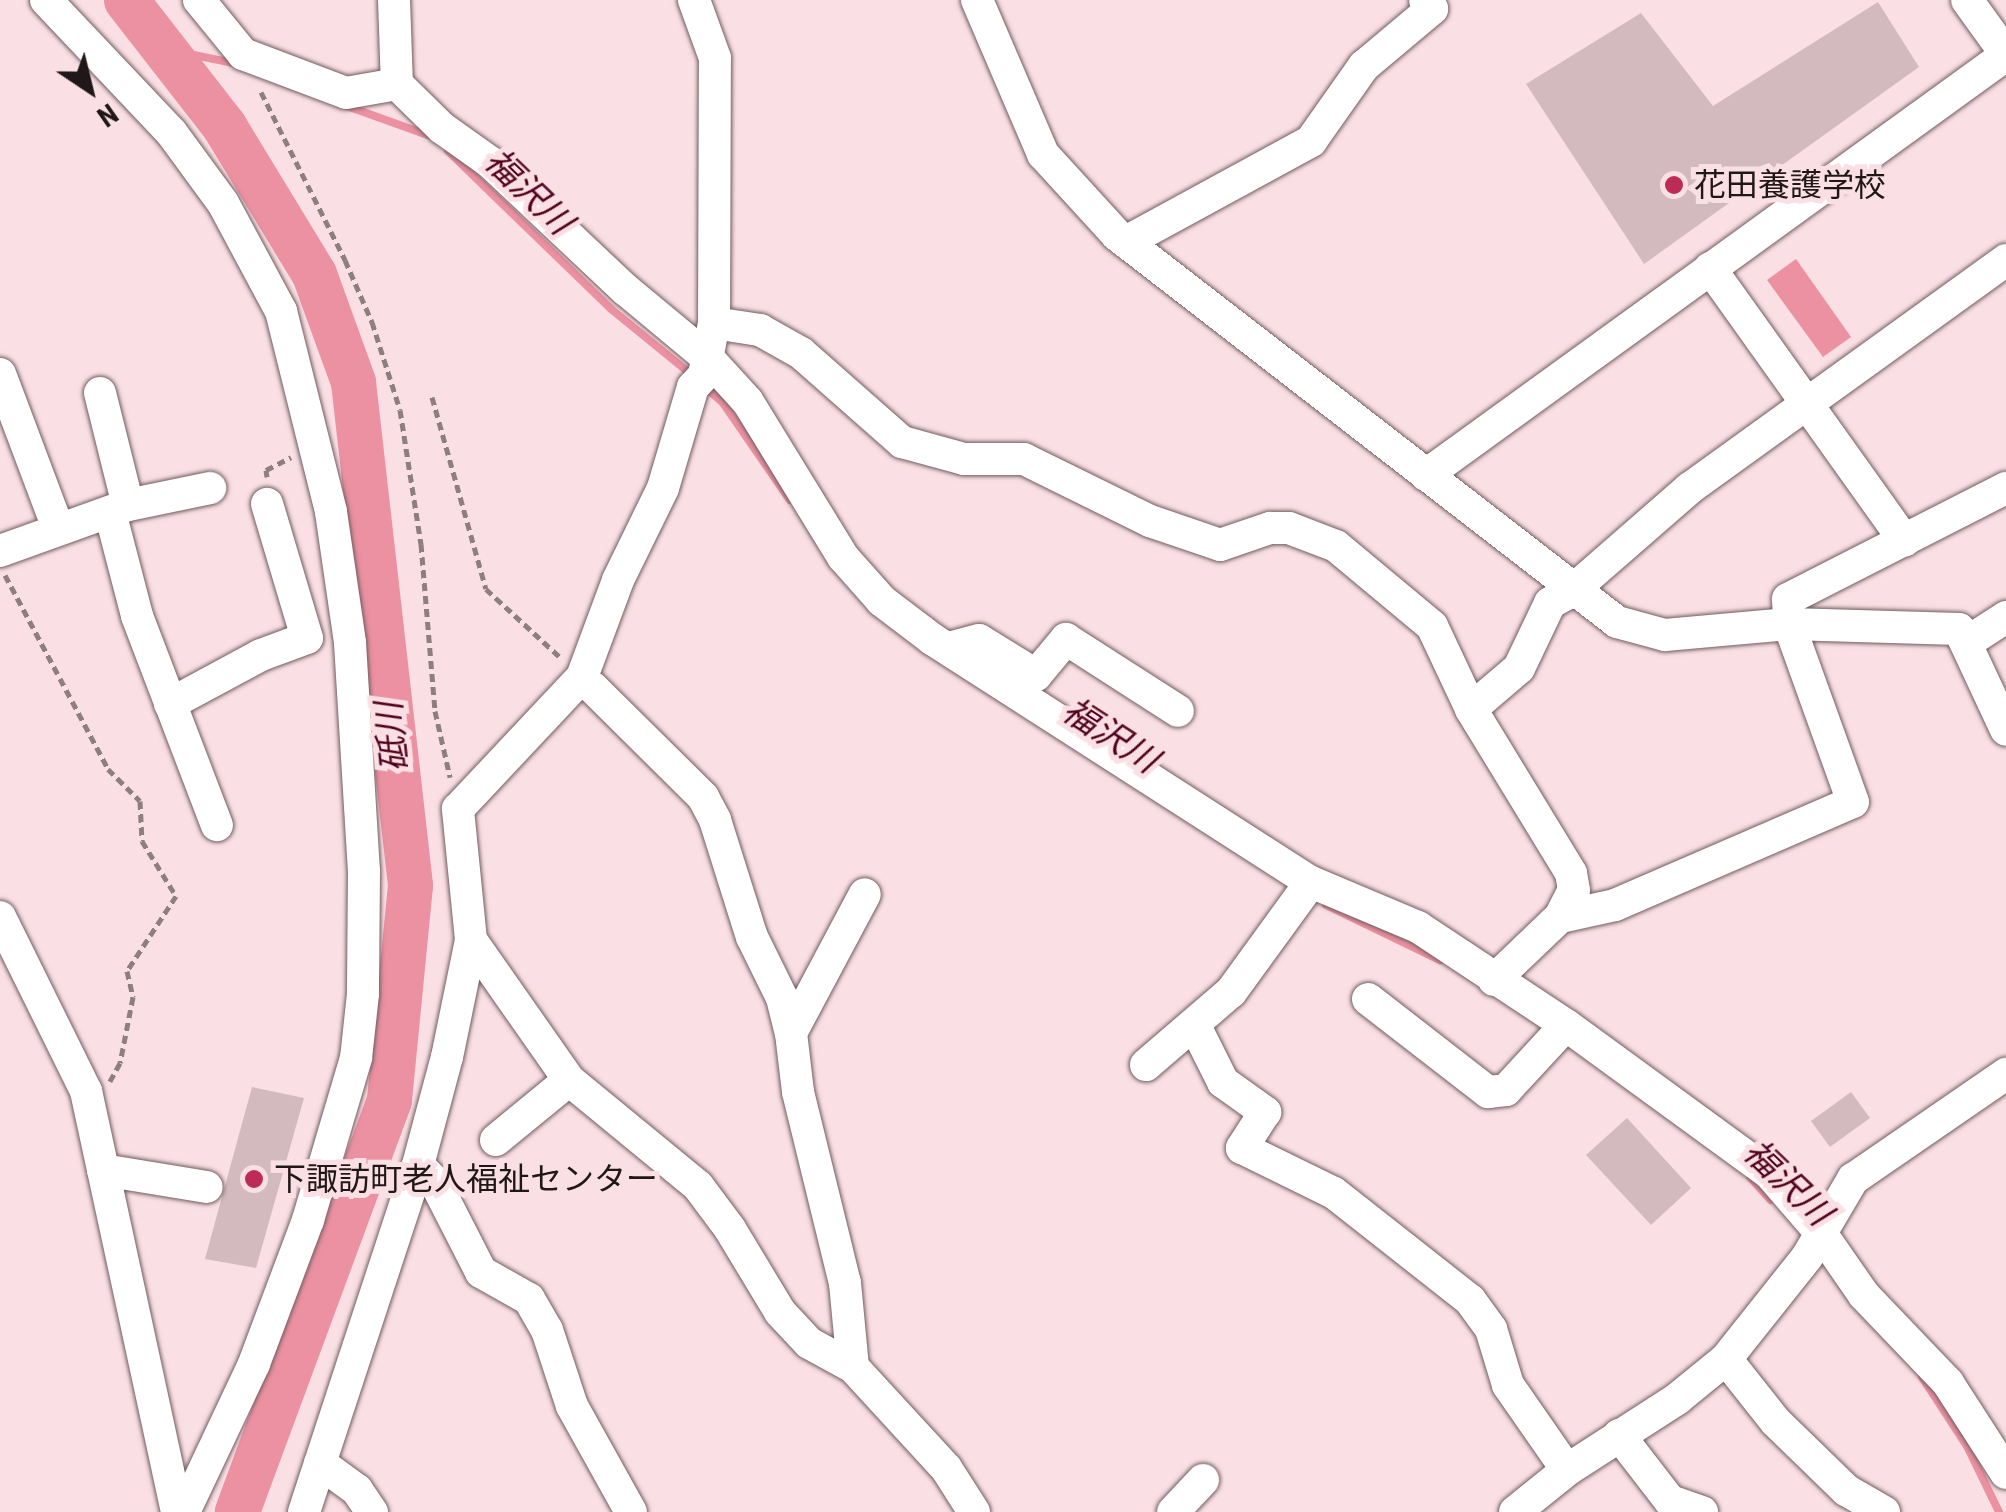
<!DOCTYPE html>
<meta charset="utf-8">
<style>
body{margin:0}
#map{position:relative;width:2006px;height:1512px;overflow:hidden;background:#fae0e4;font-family:"Roboto Condensed","Noto Sans JP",sans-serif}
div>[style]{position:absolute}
.water>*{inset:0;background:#ec91a1}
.stream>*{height:8px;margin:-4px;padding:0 4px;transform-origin:4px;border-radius:4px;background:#ec91a1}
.river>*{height:45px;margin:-22.5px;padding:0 22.5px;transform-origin:22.5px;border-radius:22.5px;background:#ec91a1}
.building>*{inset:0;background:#d3babe}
.path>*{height:5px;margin-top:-2.5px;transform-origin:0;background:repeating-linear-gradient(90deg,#8f7e80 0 8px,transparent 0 13px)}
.roads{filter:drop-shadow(0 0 2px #715c5f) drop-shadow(0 0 2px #715c5f)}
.minor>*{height:32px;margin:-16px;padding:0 16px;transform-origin:16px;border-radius:16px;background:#fff}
.dots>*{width:28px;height:28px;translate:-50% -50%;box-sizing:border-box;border:5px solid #fae0e4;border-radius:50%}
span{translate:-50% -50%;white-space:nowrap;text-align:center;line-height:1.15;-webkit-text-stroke:10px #fae0e4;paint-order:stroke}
.poi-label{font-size:32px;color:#201718}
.left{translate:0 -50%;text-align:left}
.water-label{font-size:35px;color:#52001d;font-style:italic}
.north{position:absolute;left:40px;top:40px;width:100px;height:100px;-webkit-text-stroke:8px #fae0e4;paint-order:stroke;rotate:145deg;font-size:28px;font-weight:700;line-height:40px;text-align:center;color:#201718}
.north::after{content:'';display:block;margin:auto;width:35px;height:45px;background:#201718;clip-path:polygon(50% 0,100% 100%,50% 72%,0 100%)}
</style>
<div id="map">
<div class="water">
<i style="clip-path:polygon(1796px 259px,1851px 337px,1823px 357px,1767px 280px)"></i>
</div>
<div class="stream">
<i style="left:165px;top:49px;width:75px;rotate:11.6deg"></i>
<i style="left:344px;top:105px;width:91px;rotate:19.8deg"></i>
<i style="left:448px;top:151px;width:227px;rotate:44.1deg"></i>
<i style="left:611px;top:309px;width:104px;rotate:39.2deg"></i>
<i style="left:706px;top:388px;width:23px;rotate:41deg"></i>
<i style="left:723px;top:403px;width:118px;rotate:55.4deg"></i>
<i style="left:1326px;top:905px;width:127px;rotate:25.8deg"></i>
<i style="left:1750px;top:1177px;width:31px;rotate:48deg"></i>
<i style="left:1922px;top:1377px;width:82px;rotate:56.9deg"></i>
<i style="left:1967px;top:1446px;width:73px;rotate:64.1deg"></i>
</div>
<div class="river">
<i style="left:126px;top:0;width:160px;rotate:52.1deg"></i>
<i style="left:224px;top:126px;width:173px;rotate:58.7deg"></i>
<i style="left:314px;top:274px;width:115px;rotate:70.1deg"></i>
<i style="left:353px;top:382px;width:506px;rotate:83.53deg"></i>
<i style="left:410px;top:885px;width:216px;rotate:95.6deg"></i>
<i style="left:389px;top:1100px;width:439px;rotate:110.3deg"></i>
</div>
<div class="building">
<i style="clip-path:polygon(1878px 2px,1919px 67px,1644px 264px,1526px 84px,1641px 13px,1713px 106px)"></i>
<i style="clip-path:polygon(252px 1087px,304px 1098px,256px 1268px,205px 1259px)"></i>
<i style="clip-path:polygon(1851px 1092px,1870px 1118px,1830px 1147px,1811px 1121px)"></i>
<i style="clip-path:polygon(1627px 1118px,1691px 1188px,1651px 1225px,1586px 1155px)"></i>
</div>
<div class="path">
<i style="left:261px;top:92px;width:188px;rotate:63.4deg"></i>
<i style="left:345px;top:260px;width:68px;rotate:66.5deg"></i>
<i style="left:372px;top:322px;width:92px;rotate:72.3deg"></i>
<i style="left:400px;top:410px;width:136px;rotate:81.1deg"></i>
<i style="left:421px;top:544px;width:168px;rotate:85.2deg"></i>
<i style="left:435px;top:711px;width:68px;rotate:77.2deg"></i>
<i style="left:432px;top:397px;width:199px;rotate:74.3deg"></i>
<i style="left:486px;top:589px;width:102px;rotate:42.6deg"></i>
<i style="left:267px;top:477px;width:7px;rotate:-98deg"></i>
<i style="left:266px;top:470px;width:28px;rotate:-27deg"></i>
<i style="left:5px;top:575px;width:220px;rotate:62deg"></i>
<i style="left:108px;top:769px;width:45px;rotate:45deg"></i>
<i style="left:140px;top:801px;width:40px;rotate:87.1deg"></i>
<i style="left:142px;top:841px;width:65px;rotate:58.3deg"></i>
<i style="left:176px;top:896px;width:90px;rotate:123.2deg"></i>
<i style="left:127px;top:971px;width:27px;rotate:77deg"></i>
<i style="left:133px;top:997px;width:67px;rotate:101.1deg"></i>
<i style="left:120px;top:1063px;width:21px;rotate:119deg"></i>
</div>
<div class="roads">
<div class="minor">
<i style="left:46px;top:0;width:182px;rotate:46.6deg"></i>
<i style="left:171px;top:132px;width:88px;rotate:53.8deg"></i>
<i style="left:223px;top:203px;width:123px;rotate:61.8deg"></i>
<i style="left:281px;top:311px;width:207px;rotate:76deg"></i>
<i style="left:331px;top:512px;width:132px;rotate:81.7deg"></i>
<i style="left:350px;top:643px;width:228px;rotate:86.5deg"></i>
<i style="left:364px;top:871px;width:123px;rotate:90.5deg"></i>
<i style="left:363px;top:994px;width:64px;rotate:96.2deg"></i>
<i style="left:356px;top:1058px;width:169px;rotate:106.5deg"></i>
<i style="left:308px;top:1220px;width:154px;rotate:110.6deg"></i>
<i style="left:254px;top:1364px;width:164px;rotate:115.3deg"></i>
<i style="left:199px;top:0;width:70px;rotate:50.8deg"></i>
<i style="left:243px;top:54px;width:110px;rotate:20.7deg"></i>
<i style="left:346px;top:93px;width:52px;rotate:-10deg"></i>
<i style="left:397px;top:84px;width:63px;rotate:44.4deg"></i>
<i style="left:442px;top:128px;width:60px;rotate:35.5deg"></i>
<i style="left:491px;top:163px;width:185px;rotate:43.3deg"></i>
<i style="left:626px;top:290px;width:107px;rotate:39.7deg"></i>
<i style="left:708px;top:358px;width:59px;rotate:47.7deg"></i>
<i style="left:748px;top:402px;width:182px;rotate:58.5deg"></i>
<i style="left:843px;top:557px;width:59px;rotate:48.4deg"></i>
<i style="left:882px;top:601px;width:63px;rotate:37.2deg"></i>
<i style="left:932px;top:639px;width:450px;rotate:32.7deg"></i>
<i style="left:1311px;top:882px;width:116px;rotate:22.8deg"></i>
<i style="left:1418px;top:927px;width:178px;rotate:33.5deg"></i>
<i style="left:1566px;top:1025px;width:253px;rotate:36.1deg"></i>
<i style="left:1770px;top:1174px;width:78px;rotate:49.2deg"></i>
<i style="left:1821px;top:1233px;width:75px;rotate:55.3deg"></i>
<i style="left:1864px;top:1295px;width:122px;rotate:46.3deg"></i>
<i style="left:1948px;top:1383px;width:107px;rotate:57.2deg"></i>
<i style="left:394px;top:0;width:84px;rotate:88deg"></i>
<i style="left:977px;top:0;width:168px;rotate:66.8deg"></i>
<i style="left:1043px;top:154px;width:110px;rotate:47.6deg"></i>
<i style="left:1117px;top:235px;width:632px;rotate:37.74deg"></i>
<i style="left:1617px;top:622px;width:50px;rotate:15.2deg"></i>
<i style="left:1665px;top:635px;width:124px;rotate:-5.1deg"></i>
<i style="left:1789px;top:624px;width:170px;rotate:1.7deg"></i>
<i style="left:1959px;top:629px;width:111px;rotate:65deg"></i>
<i style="left:1967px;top:0;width:67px;rotate:54.2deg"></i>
<i style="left:1126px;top:242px;width:211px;rotate:-28.6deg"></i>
<i style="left:1311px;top:141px;width:92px;rotate:-54.8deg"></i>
<i style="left:1364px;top:66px;width:89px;rotate:-40deg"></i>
<i style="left:1432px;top:9px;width:11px;rotate:-128deg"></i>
<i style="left:1710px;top:268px;width:335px;rotate:54.5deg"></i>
<i style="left:714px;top:323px;width:47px;rotate:8.7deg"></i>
<i style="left:760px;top:330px;width:47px;rotate:29.3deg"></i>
<i style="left:801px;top:353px;width:135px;rotate:41.4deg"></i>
<i style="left:902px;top:442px;width:64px;rotate:15.3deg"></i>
<i style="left:964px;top:459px;width:60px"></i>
<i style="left:1024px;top:459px;width:140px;rotate:26.2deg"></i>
<i style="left:1150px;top:521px;width:74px;rotate:18.9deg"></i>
<i style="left:1220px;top:545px;width:53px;rotate:-18.8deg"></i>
<i style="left:1270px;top:528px;width:19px"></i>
<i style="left:1289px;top:528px;width:50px;rotate:21deg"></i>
<i style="left:1336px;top:546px;width:125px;rotate:39.8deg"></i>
<i style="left:1432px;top:626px;width:92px;rotate:64.8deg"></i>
<i style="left:0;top:374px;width:165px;rotate:69.4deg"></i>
<i style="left:100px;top:393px;width:115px;rotate:76deg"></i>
<i style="left:1426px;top:475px;width:716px;rotate:-35.91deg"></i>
<i style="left:110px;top:512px;width:107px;rotate:75.4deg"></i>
<i style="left:137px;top:616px;width:224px;rotate:69.1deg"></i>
<i style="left:0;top:551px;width:136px;rotate:-19.8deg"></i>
<i style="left:128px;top:505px;width:84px;rotate:-11.7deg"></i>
<i style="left:1966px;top:643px;width:48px;rotate:-33deg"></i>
<i style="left:949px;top:648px;width:31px;rotate:-15deg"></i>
<i style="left:979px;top:640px;width:67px;rotate:31.6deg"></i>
<i style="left:1036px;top:675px;width:47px;rotate:-50.2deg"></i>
<i style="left:1066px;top:639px;width:133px;rotate:32.7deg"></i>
<i style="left:593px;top:688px;width:155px;rotate:44.7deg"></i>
<i style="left:703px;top:797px;width:26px;rotate:62deg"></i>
<i style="left:715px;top:820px;width:123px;rotate:72.5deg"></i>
<i style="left:752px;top:937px;width:68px;rotate:63.8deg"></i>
<i style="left:782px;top:998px;width:36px;rotate:76deg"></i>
<i style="left:791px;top:1033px;width:59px;rotate:83.2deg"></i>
<i style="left:798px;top:1092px;width:197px;rotate:76.2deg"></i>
<i style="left:845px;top:1283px;width:84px;rotate:84.6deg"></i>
<i style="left:170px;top:704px;width:103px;rotate:-28.3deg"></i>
<i style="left:261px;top:655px;width:49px;rotate:-20.3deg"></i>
<i style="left:307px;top:638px;width:140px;rotate:-106.6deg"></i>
<i style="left:0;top:917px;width:194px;rotate:63.7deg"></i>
<i style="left:86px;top:1091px;width:431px;rotate:77.8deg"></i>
<i style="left:1560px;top:917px;width:56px;rotate:-12.3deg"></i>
<i style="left:1615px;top:905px;width:259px;rotate:-23.4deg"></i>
<i style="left:1853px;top:802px;width:189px;rotate:-109.8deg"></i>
<i style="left:1789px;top:624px;width:25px;rotate:-92deg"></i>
<i style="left:1788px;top:599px;width:245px;rotate:-27deg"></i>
<i style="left:471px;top:940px;width:171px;rotate:55deg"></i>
<i style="left:569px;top:1080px;width:167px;rotate:39.4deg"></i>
<i style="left:698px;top:1186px;width:54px;rotate:53.3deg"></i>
<i style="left:730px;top:1229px;width:97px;rotate:58.9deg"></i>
<i style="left:780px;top:1312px;width:42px;rotate:46.9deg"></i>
<i style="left:809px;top:1343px;width:50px;rotate:28.6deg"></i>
<i style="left:853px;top:1367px;width:137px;rotate:47.4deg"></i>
<i style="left:946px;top:1468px;width:52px;rotate:57.5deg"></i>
<i style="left:1494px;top:980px;width:91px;rotate:-43.7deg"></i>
<i style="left:1560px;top:917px;width:30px;rotate:-63deg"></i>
<i style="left:1574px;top:890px;width:17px;rotate:-100deg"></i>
<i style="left:1571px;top:873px;width:192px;rotate:-121.4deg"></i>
<i style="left:1471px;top:709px;width:63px;rotate:-40.5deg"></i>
<i style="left:1519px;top:668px;width:72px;rotate:-64.5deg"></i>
<i style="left:1550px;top:603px;width:26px;rotate:-29deg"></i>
<i style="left:1573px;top:590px;width:155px;rotate:-41.1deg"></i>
<i style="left:1690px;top:488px;width:390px;rotate:-35.8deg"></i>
<i style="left:1368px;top:999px;width:152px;rotate:37.8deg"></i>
<i style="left:1488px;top:1092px;width:18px;rotate:-6deg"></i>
<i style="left:1506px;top:1090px;width:88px;rotate:-47.3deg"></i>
<i style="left:1194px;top:1024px;width:65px;rotate:63.4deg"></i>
<i style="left:1223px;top:1082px;width:52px;rotate:35.5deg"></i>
<i style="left:1265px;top:1112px;width:43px;rotate:122.6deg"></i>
<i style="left:1242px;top:1148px;width:102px;rotate:26.1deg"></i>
<i style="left:1334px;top:1193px;width:173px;rotate:38.2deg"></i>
<i style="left:1470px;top:1300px;width:36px;rotate:54deg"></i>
<i style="left:1491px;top:1329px;width:59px;rotate:73.1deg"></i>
<i style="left:1508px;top:1385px;width:103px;rotate:55.2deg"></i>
<i style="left:791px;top:1033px;width:157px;rotate:-62deg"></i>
<i style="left:1146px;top:1065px;width:112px;rotate:-40.7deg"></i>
<i style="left:1231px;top:992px;width:136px;rotate:-54deg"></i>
<i style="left:496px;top:1140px;width:94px;rotate:-39.4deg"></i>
<i style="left:418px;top:1165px;width:24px;rotate:45deg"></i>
<i style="left:435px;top:1182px;width:101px;rotate:62.9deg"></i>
<i style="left:481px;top:1272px;width:55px;rotate:29.4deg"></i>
<i style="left:529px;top:1299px;width:36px;rotate:60deg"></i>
<i style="left:547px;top:1330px;width:80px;rotate:71.8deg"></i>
<i style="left:572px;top:1406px;width:121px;rotate:60.9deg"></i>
<i style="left:103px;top:1170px;width:105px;rotate:9.3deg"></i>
<i style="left:1726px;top:1359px;width:80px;rotate:51.6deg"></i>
<i style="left:1776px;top:1422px;width:98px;rotate:44.2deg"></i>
<i style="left:1846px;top:1490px;width:44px;rotate:30.1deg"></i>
<i style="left:1619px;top:1435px;width:83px;rotate:52.3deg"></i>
<i style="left:1670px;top:1501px;width:34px;rotate:19deg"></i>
<i style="left:320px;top:1463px;width:46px;rotate:36.1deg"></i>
<i style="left:357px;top:1490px;width:27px;rotate:56deg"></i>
<i style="left:304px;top:1512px;width:365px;rotate:-71.8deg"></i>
<i style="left:418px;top:1165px;width:112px;rotate:-75deg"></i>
<i style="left:447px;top:1057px;width:119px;rotate:-78.4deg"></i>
<i style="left:471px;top:940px;width:132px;rotate:-95.7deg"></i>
<i style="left:458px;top:809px;width:181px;rotate:-46.8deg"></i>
<i style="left:582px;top:677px;width:103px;rotate:-69.6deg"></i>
<i style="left:618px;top:580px;width:102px;rotate:-63.9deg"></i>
<i style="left:663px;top:488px;width:105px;rotate:-73.5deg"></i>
<i style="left:693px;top:387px;width:16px;rotate:-47deg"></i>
<i style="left:704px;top:375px;width:53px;rotate:-79.1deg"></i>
<i style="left:714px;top:323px;width:265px;rotate:-89.8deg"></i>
<i style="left:715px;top:58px;width:62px;rotate:-109.9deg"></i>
<i style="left:1173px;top:1512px;width:44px;rotate:-46.8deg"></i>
<i style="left:1515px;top:1512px;width:67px;rotate:-38.9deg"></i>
<i style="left:1567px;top:1470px;width:131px;rotate:-32.8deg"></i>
<i style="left:1677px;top:1399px;width:63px;rotate:-39.2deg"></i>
<i style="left:1726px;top:1359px;width:130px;rotate:-51.5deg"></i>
<i style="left:1807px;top:1257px;width:91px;rotate:-59.5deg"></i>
<i style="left:1853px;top:1179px;width:186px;rotate:-34.5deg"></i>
</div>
</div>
<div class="dots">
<i style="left:1674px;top:185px;background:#bc2c56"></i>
<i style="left:254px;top:1179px;background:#bc2c56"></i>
</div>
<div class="poi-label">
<span class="left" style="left:1694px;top:185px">花田養護学校</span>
<span class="left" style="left:274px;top:1179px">下諏訪町老人福祉センター</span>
</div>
<div class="water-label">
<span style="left:528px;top:192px;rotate:44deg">福沢川</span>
<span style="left:1110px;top:736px;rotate:33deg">福沢川</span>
<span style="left:393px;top:737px;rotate:-96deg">砥川</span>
<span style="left:1787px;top:1183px;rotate:44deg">福沢川</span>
</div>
<div class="north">N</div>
</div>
